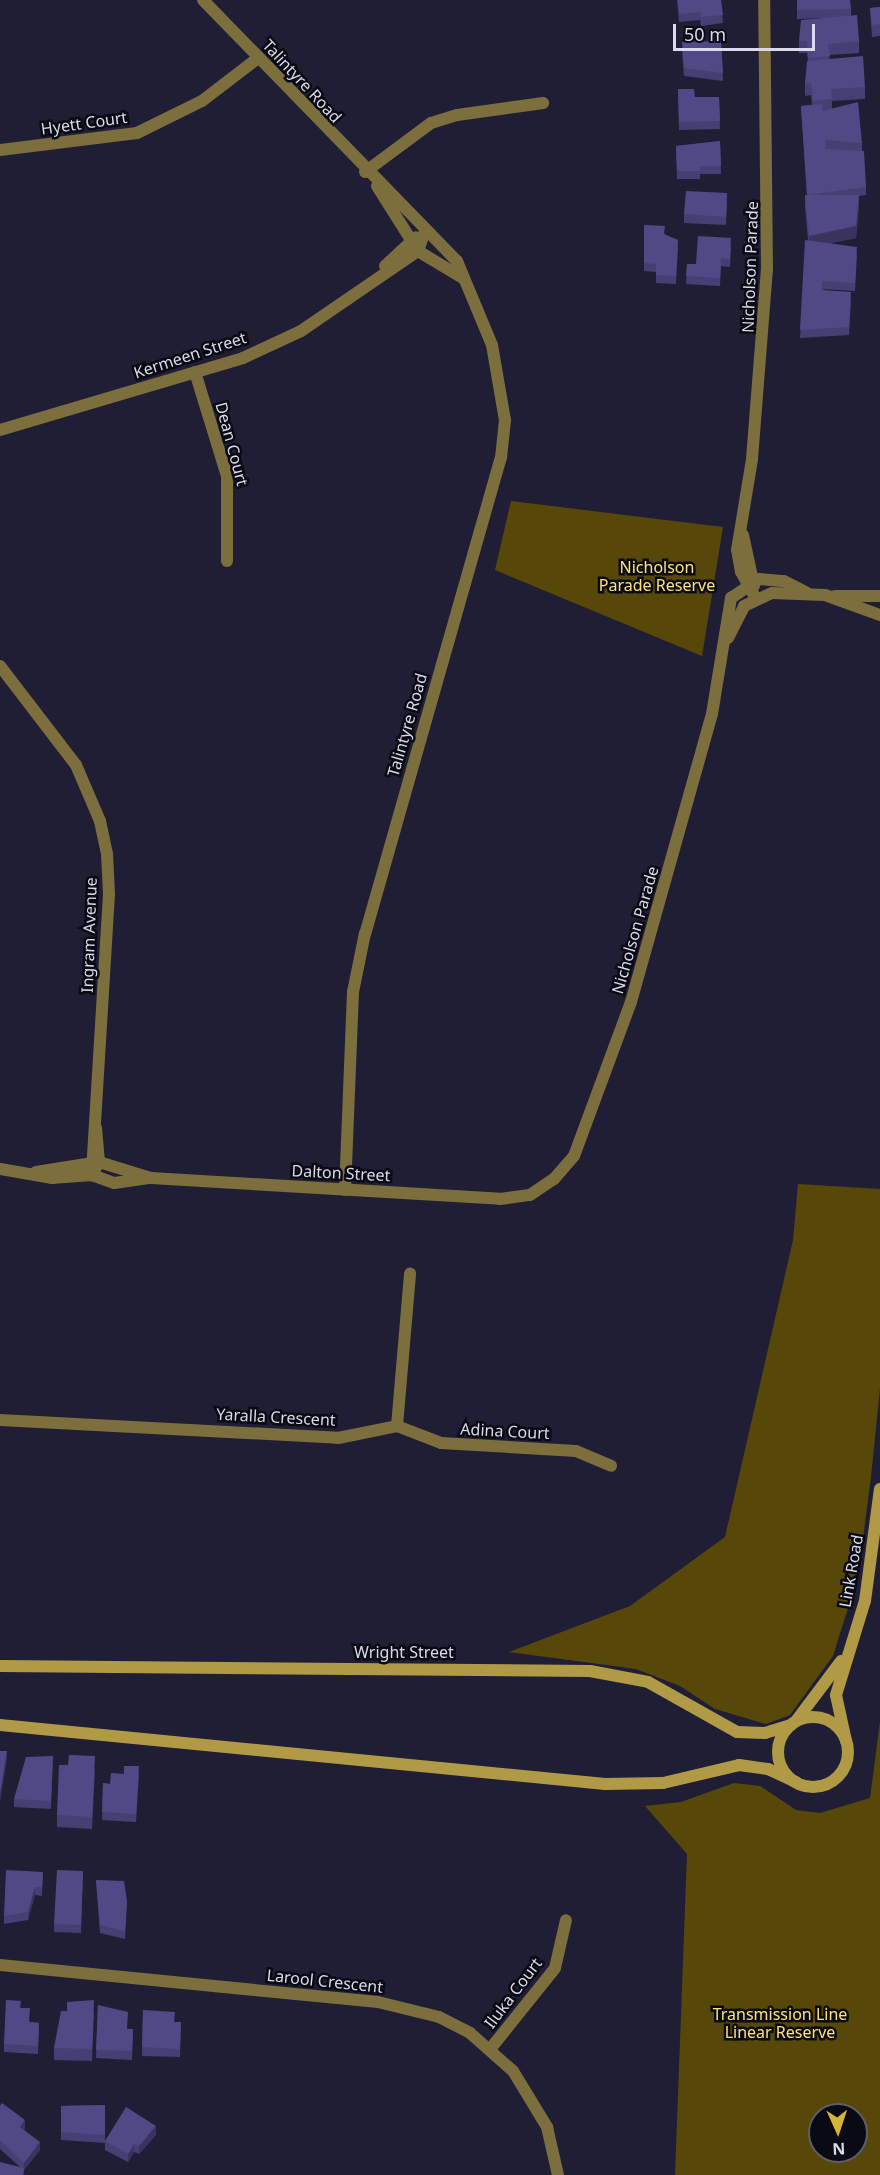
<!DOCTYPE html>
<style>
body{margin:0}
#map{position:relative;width:880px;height:2175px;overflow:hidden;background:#201e35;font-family:"Noto Sans",sans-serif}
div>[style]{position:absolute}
.green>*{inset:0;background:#57480a}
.street>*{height:12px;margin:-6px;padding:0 6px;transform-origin:6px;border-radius:6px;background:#7c6e3d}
.secondary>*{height:12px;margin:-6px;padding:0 6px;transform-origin:6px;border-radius:6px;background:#b19a46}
.secondary>.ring{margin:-6px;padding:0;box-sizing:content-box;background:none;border:12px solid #b19a46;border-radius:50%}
.wall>*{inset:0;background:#463f73}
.shaded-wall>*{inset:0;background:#39335e}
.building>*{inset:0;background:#514986}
span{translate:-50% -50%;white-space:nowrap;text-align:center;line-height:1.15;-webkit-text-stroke:5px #0a0a14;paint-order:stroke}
.street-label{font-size:16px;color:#dbdaea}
.park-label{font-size:16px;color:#ffe17a}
.north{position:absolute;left:808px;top:2103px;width:60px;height:60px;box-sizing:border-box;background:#0a0a14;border:2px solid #5e5d6a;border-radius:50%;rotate:177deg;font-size:16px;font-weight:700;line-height:24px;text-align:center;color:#dbdaea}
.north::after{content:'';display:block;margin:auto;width:21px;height:27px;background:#d6b534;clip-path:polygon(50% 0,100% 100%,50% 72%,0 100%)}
.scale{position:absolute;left:673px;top:24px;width:142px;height:27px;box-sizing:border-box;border:3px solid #dbdaea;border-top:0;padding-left:8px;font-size:18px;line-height:21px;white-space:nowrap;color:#dbdaea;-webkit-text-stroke:4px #0a0a14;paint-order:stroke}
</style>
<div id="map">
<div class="green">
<i style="clip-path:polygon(511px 501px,723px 527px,702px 656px,495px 570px)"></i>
<i style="clip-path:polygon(798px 1184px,880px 1189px,880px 1388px,871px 1477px,858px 1576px,833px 1656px,790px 1715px,766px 1724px,715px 1709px,680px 1686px,636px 1669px,509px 1652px,630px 1606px,725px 1537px,793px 1240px)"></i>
<i style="clip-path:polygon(evenodd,880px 1722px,880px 2175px,675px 2175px,687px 1854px,645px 1806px,681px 1802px,734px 1783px,760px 1786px,796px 1810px,820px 1813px,870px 1798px,880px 1722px,820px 2115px,856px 2115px,856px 2151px,820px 2151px,820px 2115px)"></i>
</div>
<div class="street">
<i style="left:203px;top:0;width:364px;rotate:45.8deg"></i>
<i style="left:457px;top:261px;width:91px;rotate:67.4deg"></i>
<i style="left:492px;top:345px;width:76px;rotate:80.2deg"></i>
<i style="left:505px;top:420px;width:37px;rotate:96deg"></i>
<i style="left:501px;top:457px;width:495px;rotate:105.9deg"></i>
<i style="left:365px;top:933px;width:60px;rotate:101.5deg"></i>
<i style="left:353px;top:992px;width:198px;rotate:92.3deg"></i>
<i style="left:0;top:150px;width:138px;rotate:-7.1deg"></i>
<i style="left:137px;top:133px;width:72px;rotate:-26.2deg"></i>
<i style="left:202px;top:101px;width:71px;rotate:-37.5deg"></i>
<i style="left:365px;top:172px;width:82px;rotate:-36.6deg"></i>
<i style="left:431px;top:123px;width:27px;rotate:-17deg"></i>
<i style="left:457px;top:115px;width:87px;rotate:-7.9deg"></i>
<i style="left:377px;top:186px;width:77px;rotate:57.8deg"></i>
<i style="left:418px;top:251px;width:52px;rotate:31deg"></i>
<i style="left:385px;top:266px;width:42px;rotate:-43.1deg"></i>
<i style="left:195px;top:372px;width:109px;rotate:72.9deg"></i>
<i style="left:227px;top:476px;width:85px;rotate:90deg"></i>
<i style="left:0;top:430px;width:253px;rotate:-16.5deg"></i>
<i style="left:243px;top:358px;width:64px;rotate:-25deg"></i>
<i style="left:301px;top:331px;width:142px;rotate:-34.4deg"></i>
<i style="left:418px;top:251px;width:18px;rotate:-71deg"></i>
<i style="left:743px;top:535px;width:52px;rotate:77.8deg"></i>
<i style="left:835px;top:596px;width:45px"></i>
<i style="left:755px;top:597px;width:29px;rotate:-119deg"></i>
<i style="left:741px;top:572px;width:22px;rotate:-100deg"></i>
<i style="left:737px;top:550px;width:92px;rotate:-80.6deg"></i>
<i style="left:752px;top:459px;width:190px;rotate:-85.5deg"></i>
<i style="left:767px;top:270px;width:270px;rotate:-90.6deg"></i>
<i style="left:728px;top:638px;width:36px;rotate:-63deg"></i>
<i style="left:744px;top:606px;width:31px;rotate:-25deg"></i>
<i style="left:772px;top:593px;width:53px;rotate:2.2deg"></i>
<i style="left:825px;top:595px;width:59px;rotate:20deg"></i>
<i style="left:0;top:666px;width:125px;rotate:52.5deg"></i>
<i style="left:76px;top:765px;width:61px;rotate:66.8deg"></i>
<i style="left:100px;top:821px;width:34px;rotate:78deg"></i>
<i style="left:107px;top:854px;width:40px;rotate:87.1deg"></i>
<i style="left:109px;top:894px;width:282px;rotate:93.5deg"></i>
<i style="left:92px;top:1175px;width:15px;rotate:-62deg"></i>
<i style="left:99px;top:1162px;width:34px;rotate:-95deg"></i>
<i style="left:0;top:1169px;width:53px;rotate:9.8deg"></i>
<i style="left:52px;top:1178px;width:40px;rotate:-4.3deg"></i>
<i style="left:92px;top:1175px;width:23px;rotate:20deg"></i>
<i style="left:114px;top:1183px;width:37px;rotate:-8deg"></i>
<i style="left:36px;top:1172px;width:64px;rotate:-9deg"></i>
<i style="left:99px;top:1162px;width:54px;rotate:17.1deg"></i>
<i style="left:151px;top:1178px;width:350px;rotate:3.4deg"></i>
<i style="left:500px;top:1199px;width:30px;rotate:-8deg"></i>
<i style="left:530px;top:1195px;width:29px;rotate:-34deg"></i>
<i style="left:554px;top:1179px;width:30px;rotate:-49deg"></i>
<i style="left:574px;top:1156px;width:164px;rotate:-69.7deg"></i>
<i style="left:631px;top:1002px;width:299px;rotate:-74.3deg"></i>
<i style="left:712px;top:714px;width:118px;rotate:-80.7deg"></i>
<i style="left:731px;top:598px;width:34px;rotate:-34deg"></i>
<i style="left:759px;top:579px;width:25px;rotate:5deg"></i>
<i style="left:784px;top:581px;width:25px;rotate:27deg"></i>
<i style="left:0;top:1420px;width:338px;rotate:3deg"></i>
<i style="left:338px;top:1438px;width:60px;rotate:-11.5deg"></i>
<i style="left:397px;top:1426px;width:153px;rotate:-85.1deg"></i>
<i style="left:397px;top:1426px;width:47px;rotate:21.1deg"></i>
<i style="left:441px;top:1443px;width:135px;rotate:3.4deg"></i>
<i style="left:576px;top:1451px;width:38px;rotate:23deg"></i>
<i style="left:0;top:1965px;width:380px;rotate:5.6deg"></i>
<i style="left:378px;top:2002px;width:63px;rotate:13.8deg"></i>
<i style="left:439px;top:2017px;width:35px;rotate:27deg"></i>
<i style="left:470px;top:2033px;width:57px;rotate:41.5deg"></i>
<i style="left:513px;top:2071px;width:66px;rotate:58.7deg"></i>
<i style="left:547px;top:2127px;width:49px;rotate:77.1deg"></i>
<i style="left:491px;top:2048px;width:102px;rotate:-51.3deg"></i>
<i style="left:555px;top:1968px;width:49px;rotate:-77.1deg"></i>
</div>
<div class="secondary">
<i style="left:0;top:1666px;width:590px;rotate:0.49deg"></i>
<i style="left:590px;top:1671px;width:59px;rotate:10.7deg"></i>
<i style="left:648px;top:1682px;width:102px;rotate:29.3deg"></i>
<i style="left:737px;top:1732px;width:28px;rotate:2deg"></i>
<i style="left:765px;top:1733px;width:27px;rotate:-17deg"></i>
<i class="ring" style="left:778px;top:1717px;width:58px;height:58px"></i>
<i style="left:796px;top:1721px;width:75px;rotate:-53.1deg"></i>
<i style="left:0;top:1725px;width:608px;rotate:5.57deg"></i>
<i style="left:605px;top:1784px;width:58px;rotate:-1deg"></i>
<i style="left:663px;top:1783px;width:78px;rotate:-13.3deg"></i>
<i style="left:739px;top:1765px;width:29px;rotate:8deg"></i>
<i style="left:768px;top:1769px;width:31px;rotate:25deg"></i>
<i style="left:846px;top:1741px;width:47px;rotate:-102.3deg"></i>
<i style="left:836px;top:1695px;width:98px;rotate:-72.9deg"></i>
<i style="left:865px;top:1601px;width:113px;rotate:-82.4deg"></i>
</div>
<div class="wall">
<i style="clip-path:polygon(677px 0,721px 0,723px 23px,701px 26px,700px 20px,679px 22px)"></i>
<i style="clip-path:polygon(797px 0,851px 9px,851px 16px,859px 41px,859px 53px,829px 55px,830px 59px,865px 87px,865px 99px,832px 101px,832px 109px,862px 143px,862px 150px,866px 187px,866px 195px,859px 196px,859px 207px,856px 238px,831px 243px,857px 255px,855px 291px,822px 289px,851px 300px,849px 335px,800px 338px,808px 240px,805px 207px,805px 195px,807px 195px,801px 106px,812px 105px,811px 95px,805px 96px,805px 84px,808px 61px,807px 53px,799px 53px,799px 41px,824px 18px,797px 19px)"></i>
<i style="clip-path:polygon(880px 7px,880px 36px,872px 37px,870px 8px)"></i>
<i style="clip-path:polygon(721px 41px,723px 81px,684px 76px,682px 51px)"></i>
<i style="clip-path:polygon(678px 89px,695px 97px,719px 97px,720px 129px,679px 130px)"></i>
<i style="clip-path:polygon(720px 141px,721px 174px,700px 174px,700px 179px,677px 179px,676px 146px)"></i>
<i style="clip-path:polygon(727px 201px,726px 225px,684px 223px,684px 214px)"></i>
<i style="clip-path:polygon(644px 225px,665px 234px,678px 248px,676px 284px,656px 283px,656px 272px,644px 271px)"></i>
<i style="clip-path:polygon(731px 246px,730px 267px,721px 266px,720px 286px,686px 284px,687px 264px,696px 264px)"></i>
<i style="clip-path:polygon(53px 1756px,51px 1809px,14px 1807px,14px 1799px)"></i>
<i style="clip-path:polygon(95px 1768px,92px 1829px,57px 1827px,57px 1815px)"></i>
<i style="clip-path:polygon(139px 1774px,136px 1822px,102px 1820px,103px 1783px,110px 1784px)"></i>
<i style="clip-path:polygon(83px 1871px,81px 1933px,54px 1932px,54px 1924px)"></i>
<i style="clip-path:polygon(43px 1872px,42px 1896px,35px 1895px,28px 1920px,4px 1924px,4px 1916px)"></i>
<i style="clip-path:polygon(96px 1880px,127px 1901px,125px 1939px,100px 1933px)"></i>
<i style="clip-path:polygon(98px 2005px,128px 2029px,133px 2029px,132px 2060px,96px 2058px)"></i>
<i style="clip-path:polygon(21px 2008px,30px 2022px,39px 2023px,38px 2054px,4px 2052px,4px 2044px)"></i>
<i style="clip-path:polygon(143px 2010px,175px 2022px,181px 2022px,180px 2057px,142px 2056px)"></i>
<i style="clip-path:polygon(67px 2011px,94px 2012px,92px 2061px,54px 2060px,54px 2048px)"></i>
<i style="clip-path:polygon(105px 2105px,105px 2141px,156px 2135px,139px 2154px,134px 2152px,128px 2162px,105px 2150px,105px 2143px,61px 2140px,61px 2106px)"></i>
<i style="clip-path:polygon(0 2106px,25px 2128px,24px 2130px,40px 2150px,24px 2170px,24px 2175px,19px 2166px,0 2149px)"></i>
</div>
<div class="shaded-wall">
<i style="clip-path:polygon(859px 195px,859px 207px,856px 238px,809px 248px,809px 236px)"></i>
<i style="clip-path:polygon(7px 1751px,7px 1760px,0 1802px,0 1794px)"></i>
<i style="clip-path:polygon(35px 1887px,35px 1895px,28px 1920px,28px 1912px)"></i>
<i style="clip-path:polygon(25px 2120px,25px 2128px,20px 2135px,20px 2127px)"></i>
<i style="clip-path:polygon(156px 2126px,156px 2135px,139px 2154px,139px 2146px)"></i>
<i style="clip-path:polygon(40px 2142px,40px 2150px,24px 2170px,24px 2175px,23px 2175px,24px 2163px)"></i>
<i style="clip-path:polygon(134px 2144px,134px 2152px,128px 2162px,128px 2154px)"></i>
</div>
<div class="building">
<i style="clip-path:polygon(678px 0,721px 0,723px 15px,701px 17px,700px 12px,679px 14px)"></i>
<i style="clip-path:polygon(797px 0,850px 0,851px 9px,797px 10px)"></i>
<i style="clip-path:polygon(880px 7px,880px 24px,872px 25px,870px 8px)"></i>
<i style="clip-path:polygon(857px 15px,859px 41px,828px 44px,830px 56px,808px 58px,807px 41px,799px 41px,801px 20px)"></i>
<i style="clip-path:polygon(721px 41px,723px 73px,684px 68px,682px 42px)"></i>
<i style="clip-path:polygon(863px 56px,865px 87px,831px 89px,832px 99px,813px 101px,811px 83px,805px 84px,807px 61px)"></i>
<i style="clip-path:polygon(678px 89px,694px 89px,695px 97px,719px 97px,720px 121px,679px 122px)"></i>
<i style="clip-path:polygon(858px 102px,862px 143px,825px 140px,825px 149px,864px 151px,866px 187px,807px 195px,801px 106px,822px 104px,822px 111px)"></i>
<i style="clip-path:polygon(720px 141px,721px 166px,700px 166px,700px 171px,677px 171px,676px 146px)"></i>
<i style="clip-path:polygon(686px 191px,727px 193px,726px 217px,684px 214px)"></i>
<i style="clip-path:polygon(805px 195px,859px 195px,856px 226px,809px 236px)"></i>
<i style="clip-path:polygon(644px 225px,665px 226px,664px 234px,678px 240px,676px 276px,656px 275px,656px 264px,644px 263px)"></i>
<i style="clip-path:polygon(698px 236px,731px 238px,730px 259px,721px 258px,720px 278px,686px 276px,687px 264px,696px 264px)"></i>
<i style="clip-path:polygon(805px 240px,857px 247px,855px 283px,822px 281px,822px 290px,851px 292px,849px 327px,800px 330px)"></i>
<i style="clip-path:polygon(0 1751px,7px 1751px,0 1794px)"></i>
<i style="clip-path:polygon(69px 1755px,95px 1756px,92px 1817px,57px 1815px,59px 1765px,68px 1765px)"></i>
<i style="clip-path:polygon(53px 1756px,51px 1801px,14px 1799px,26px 1757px)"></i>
<i style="clip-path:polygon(124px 1766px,139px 1766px,136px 1814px,102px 1812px,103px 1783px,110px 1784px,111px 1773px,124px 1774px)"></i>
<i style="clip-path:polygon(6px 1870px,43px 1872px,42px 1887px,35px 1887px,28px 1912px,4px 1916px)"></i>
<i style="clip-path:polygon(57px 1870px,83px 1871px,81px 1925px,54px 1924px)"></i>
<i style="clip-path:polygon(96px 1880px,124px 1881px,127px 1901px,125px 1931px,100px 1925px)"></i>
<i style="clip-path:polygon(6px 2000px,21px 2001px,20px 2008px,30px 2008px,29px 2022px,39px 2023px,38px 2046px,4px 2044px)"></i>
<i style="clip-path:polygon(94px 2000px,92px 2049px,54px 2048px,61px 2011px,67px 2011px,67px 2002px)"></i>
<i style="clip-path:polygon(98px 2005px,128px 2012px,127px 2029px,133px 2029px,132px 2051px,96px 2050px)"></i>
<i style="clip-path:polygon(143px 2010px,175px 2012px,174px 2022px,181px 2022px,180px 2049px,142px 2047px)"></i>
<i style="clip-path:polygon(2px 2103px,25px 2120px,20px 2127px,40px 2142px,24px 2163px,0 2140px,0 2106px)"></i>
<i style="clip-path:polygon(105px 2105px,105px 2135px,61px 2132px,61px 2106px)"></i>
<i style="clip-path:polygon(126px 2107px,156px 2126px,139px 2146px,134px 2144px,128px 2154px,105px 2141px)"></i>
<i style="clip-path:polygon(0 2162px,24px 2168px,23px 2175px,0 2175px)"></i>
</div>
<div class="street-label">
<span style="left:302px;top:81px;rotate:47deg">Talintyre Road</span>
<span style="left:84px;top:123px;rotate:-8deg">Hyett Court</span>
<span style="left:750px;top:267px;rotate:-88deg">Nicholson Parade</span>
<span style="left:190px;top:355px;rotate:-18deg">Kermeen Street</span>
<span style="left:232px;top:444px;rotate:75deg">Dean Court</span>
<span style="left:407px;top:725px;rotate:-74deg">Talintyre Road</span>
<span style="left:635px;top:930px;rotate:-74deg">Nicholson Parade</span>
<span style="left:89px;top:935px;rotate:-88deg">Ingram Avenue</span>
<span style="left:341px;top:1173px;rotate:3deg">Dalton Street</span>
<span style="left:276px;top:1417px;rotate:3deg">Yaralla Crescent</span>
<span style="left:505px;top:1431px;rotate:3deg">Adina Court</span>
<span style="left:851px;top:1571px;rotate:-80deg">Link Road</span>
<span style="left:404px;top:1652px">Wright Street</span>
<span style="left:325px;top:1981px;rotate:6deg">Larool Crescent</span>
<span style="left:513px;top:1993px;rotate:-53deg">Iluka Court</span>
</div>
<div class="park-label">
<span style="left:657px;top:576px">Nicholson<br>Parade Reserve</span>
<span style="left:780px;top:2023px">Transmission Line<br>Linear Reserve</span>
</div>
<div class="north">N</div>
<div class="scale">50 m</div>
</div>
